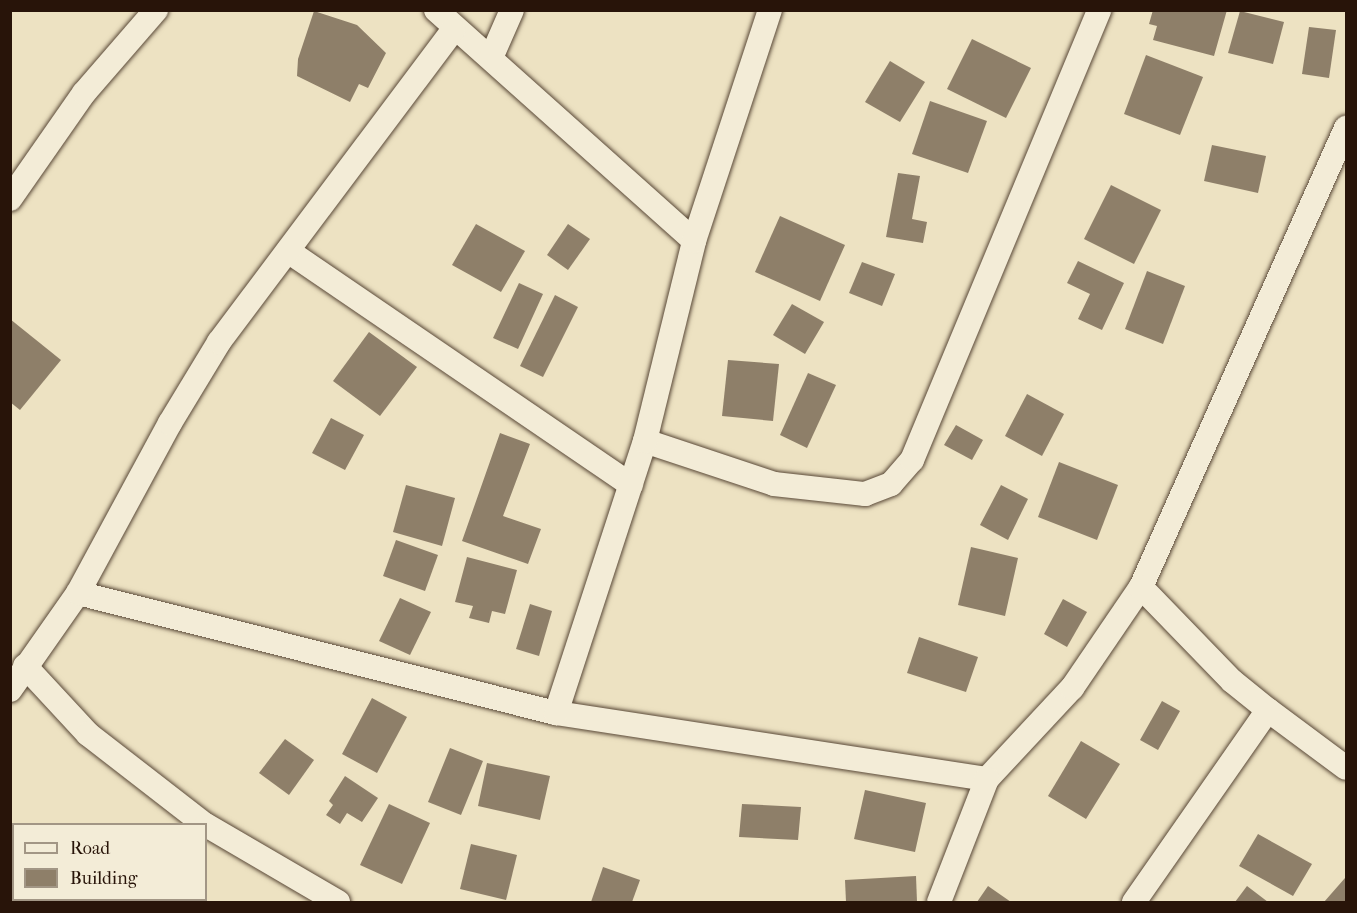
<!DOCTYPE html>
<style>
body{margin:0}
#map{position:relative;width:1357px;height:913px;overflow:hidden;background:#ede2c2;font-family:"IM FELL French Canon",serif}
div>[style]{position:absolute}
.building>*{inset:0;background:#8e7f69}
.roads{filter:drop-shadow(0 0 2px #594837) drop-shadow(0 0 2px #594837)}
.minor>*{height:24px;margin:-12px;padding:0 12px;transform-origin:12px;border-radius:12px;background:#f3ecd7}
span{translate:-50% -50%;white-space:nowrap;text-align:center;line-height:1.15;-webkit-text-stroke:6px #f3ecd7;paint-order:stroke}
.frame{position:absolute;inset:0;border:12px solid #281409;pointer-events:none}
.legend{position:absolute;left:12px;top:823px;width:195px;height:78px;box-sizing:border-box;background:#f3ecd7;border:2px solid #a29685;margin:0;padding:8px 10px;list-style:none;font-size:18px;color:#281409}
.legend li{display:flex;align-items:center;gap:12px;height:30px}
.legend b{width:30px;border:2px solid #a29685}
</style>
<div id="map">
<div class="building">
<i style="clip-path:polygon(1153px 10px,1227px 10px,1214px 56px,1153px 40px,1157px 26px,1149px 24px)"></i>
<i style="clip-path:polygon(314px 11px,357px 25px,386px 53px,368px 88px,359px 84px,350px 102px,297px 76px,298px 59px)"></i>
<i style="clip-path:polygon(1240px 11px,1284px 22px,1273px 64px,1228px 53px)"></i>
<i style="clip-path:polygon(1309px 27px,1336px 30px,1329px 78px,1302px 74px)"></i>
<i style="clip-path:polygon(972px 39px,1031px 68px,1006px 118px,947px 89px)"></i>
<i style="clip-path:polygon(1146px 55px,1203px 77px,1180px 135px,1124px 114px)"></i>
<i style="clip-path:polygon(890px 61px,925px 82px,900px 122px,865px 102px)"></i>
<i style="clip-path:polygon(930px 101px,987px 121px,968px 173px,912px 154px)"></i>
<i style="clip-path:polygon(1212px 145px,1266px 156px,1258px 193px,1204px 181px)"></i>
<i style="clip-path:polygon(898px 173px,920px 176px,912px 219px,927px 222px,923px 243px,886px 237px)"></i>
<i style="clip-path:polygon(1111px 185px,1161px 210px,1134px 264px,1084px 239px)"></i>
<i style="clip-path:polygon(780px 216px,845px 245px,820px 301px,755px 272px)"></i>
<i style="clip-path:polygon(476px 224px,525px 251px,501px 292px,452px 265px)"></i>
<i style="clip-path:polygon(568px 224px,590px 239px,568px 270px,547px 255px)"></i>
<i style="clip-path:polygon(1078px 261px,1124px 283px,1102px 330px,1078px 319px,1090px 294px,1067px 283px)"></i>
<i style="clip-path:polygon(862px 262px,895px 274px,882px 306px,849px 293px)"></i>
<i style="clip-path:polygon(1147px 271px,1185px 286px,1163px 344px,1125px 329px)"></i>
<i style="clip-path:polygon(519px 283px,543px 294px,518px 349px,493px 338px)"></i>
<i style="clip-path:polygon(555px 295px,578px 307px,543px 377px,520px 366px)"></i>
<i style="clip-path:polygon(792px 304px,824px 322px,805px 354px,773px 335px)"></i>
<i style="clip-path:polygon(10px 319px,61px 360px,20px 410px,10px 402px)"></i>
<i style="clip-path:polygon(369px 332px,417px 367px,380px 416px,333px 381px)"></i>
<i style="clip-path:polygon(728px 360px,779px 364px,773px 421px,722px 416px)"></i>
<i style="clip-path:polygon(808px 373px,836px 385px,807px 448px,780px 435px)"></i>
<i style="clip-path:polygon(1027px 394px,1064px 414px,1042px 456px,1005px 436px)"></i>
<i style="clip-path:polygon(331px 418px,364px 435px,345px 470px,312px 453px)"></i>
<i style="clip-path:polygon(956px 425px,983px 440px,972px 460px,944px 445px)"></i>
<i style="clip-path:polygon(500px 433px,530px 444px,503px 516px,541px 529px,528px 564px,462px 541px)"></i>
<i style="clip-path:polygon(1059px 462px,1118px 485px,1097px 540px,1038px 517px)"></i>
<i style="clip-path:polygon(406px 485px,455px 498px,442px 546px,393px 532px)"></i>
<i style="clip-path:polygon(1001px 485px,1028px 499px,1008px 540px,980px 525px)"></i>
<i style="clip-path:polygon(396px 540px,438px 555px,425px 591px,383px 576px)"></i>
<i style="clip-path:polygon(971px 547px,1018px 558px,1005px 616px,958px 605px)"></i>
<i style="clip-path:polygon(467px 557px,517px 570px,505px 614px,492px 611px,489px 623px,469px 618px,473px 606px,455px 602px)"></i>
<i style="clip-path:polygon(400px 598px,431px 612px,410px 655px,379px 641px)"></i>
<i style="clip-path:polygon(1063px 599px,1087px 612px,1067px 647px,1044px 634px)"></i>
<i style="clip-path:polygon(530px 604px,552px 611px,539px 656px,516px 649px)"></i>
<i style="clip-path:polygon(919px 637px,978px 657px,966px 692px,907px 673px)"></i>
<i style="clip-path:polygon(372px 698px,407px 717px,377px 773px,342px 754px)"></i>
<i style="clip-path:polygon(1162px 701px,1180px 711px,1158px 750px,1140px 740px)"></i>
<i style="clip-path:polygon(285px 739px,314px 760px,289px 795px,259px 773px)"></i>
<i style="clip-path:polygon(1081px 741px,1120px 764px,1086px 819px,1048px 796px)"></i>
<i style="clip-path:polygon(450px 748px,483px 761px,461px 815px,428px 802px)"></i>
<i style="clip-path:polygon(487px 763px,550px 776px,540px 820px,478px 806px)"></i>
<i style="clip-path:polygon(345px 776px,378px 798px,362px 822px,347px 813px,340px 824px,326px 815px,333px 805px,329px 801px)"></i>
<i style="clip-path:polygon(865px 790px,926px 803px,915px 852px,854px 839px)"></i>
<i style="clip-path:polygon(389px 804px,430px 823px,402px 884px,360px 865px)"></i>
<i style="clip-path:polygon(742px 804px,801px 807px,798px 840px,739px 837px)"></i>
<i style="clip-path:polygon(1258px 834px,1312px 864px,1293px 896px,1239px 866px)"></i>
<i style="clip-path:polygon(471px 844px,517px 855px,506px 900px,460px 889px)"></i>
<i style="clip-path:polygon(14px 847px,14px 877px,10px 874px)"></i>
<i style="clip-path:polygon(603px 867px,640px 880px,632px 902px,591px 902px)"></i>
<i style="clip-path:polygon(916px 876px,917px 902px,846px 902px,845px 880px)"></i>
<i style="clip-path:polygon(1345px 878px,1346px 902px,1324px 902px)"></i>
<i style="clip-path:polygon(988px 886px,1011px 902px,977px 902px)"></i>
<i style="clip-path:polygon(1247px 886px,1268px 902px,1235px 902px)"></i>
</div>
<div class="roads">
<div class="minor">
<i style="left:436px;top:10px;width:346px;rotate:41.8deg"></i>
<i style="left:491px;top:58px;width:52px;rotate:-66.4deg"></i>
<i style="left:10px;top:199px;width:129px;rotate:-55.1deg"></i>
<i style="left:84px;top:93px;width:110px;rotate:-49.1deg"></i>
<i style="left:288px;top:251px;width:415px;rotate:34.3deg"></i>
<i style="left:645px;top:441px;width:136px;rotate:18.4deg"></i>
<i style="left:774px;top:484px;width:92px;rotate:6.3deg"></i>
<i style="left:865px;top:494px;width:28px;rotate:-21deg"></i>
<i style="left:891px;top:484px;width:32px;rotate:-49deg"></i>
<i style="left:912px;top:460px;width:487px;rotate:-67.4deg"></i>
<i style="left:78px;top:593px;width:493px;rotate:14.1deg"></i>
<i style="left:556px;top:713px;width:436px;rotate:8.7deg"></i>
<i style="left:987px;top:779px;width:125px;rotate:-47deg"></i>
<i style="left:1072px;top:688px;width:122px;rotate:-55.7deg"></i>
<i style="left:1141px;top:587px;width:503px;rotate:-65.93deg"></i>
<i style="left:25px;top:666px;width:93px;rotate:47.2deg"></i>
<i style="left:88px;top:734px;width:147px;rotate:37.8deg"></i>
<i style="left:10px;top:690px;width:118px;rotate:-55deg"></i>
<i style="left:78px;top:593px;width:193px;rotate:-61.6deg"></i>
<i style="left:170px;top:423px;width:95px;rotate:-58.8deg"></i>
<i style="left:219px;top:342px;width:390px;rotate:-53.1deg"></i>
<i style="left:1268px;top:710px;width:97px;rotate:36.6deg"></i>
<i style="left:556px;top:713px;width:286px;rotate:-71.9deg"></i>
<i style="left:645px;top:441px;width:206px;rotate:-76.2deg"></i>
<i style="left:694px;top:241px;width:243px;rotate:-71.8deg"></i>
<i style="left:206px;top:825px;width:153px;rotate:30.3deg"></i>
<i style="left:111px;top:902px;width:3px;rotate:-45deg"></i>
<i style="left:939px;top:902px;width:132px;rotate:-68.7deg"></i>
<i style="left:1134px;top:902px;width:234px;rotate:-55.1deg"></i>
<i style="left:1268px;top:710px;width:46px;rotate:-141.1deg"></i>
<i style="left:1232px;top:681px;width:131px;rotate:-134.1deg"></i>
</div>
</div>
<div class="frame"></div>
<ul class="legend">
<li><b style="height:8px;background:#f3ecd7"></b>Road</li>
<li><b style="height:16px;background:#8e7f69"></b>Building</li>
</ul>
</div>
